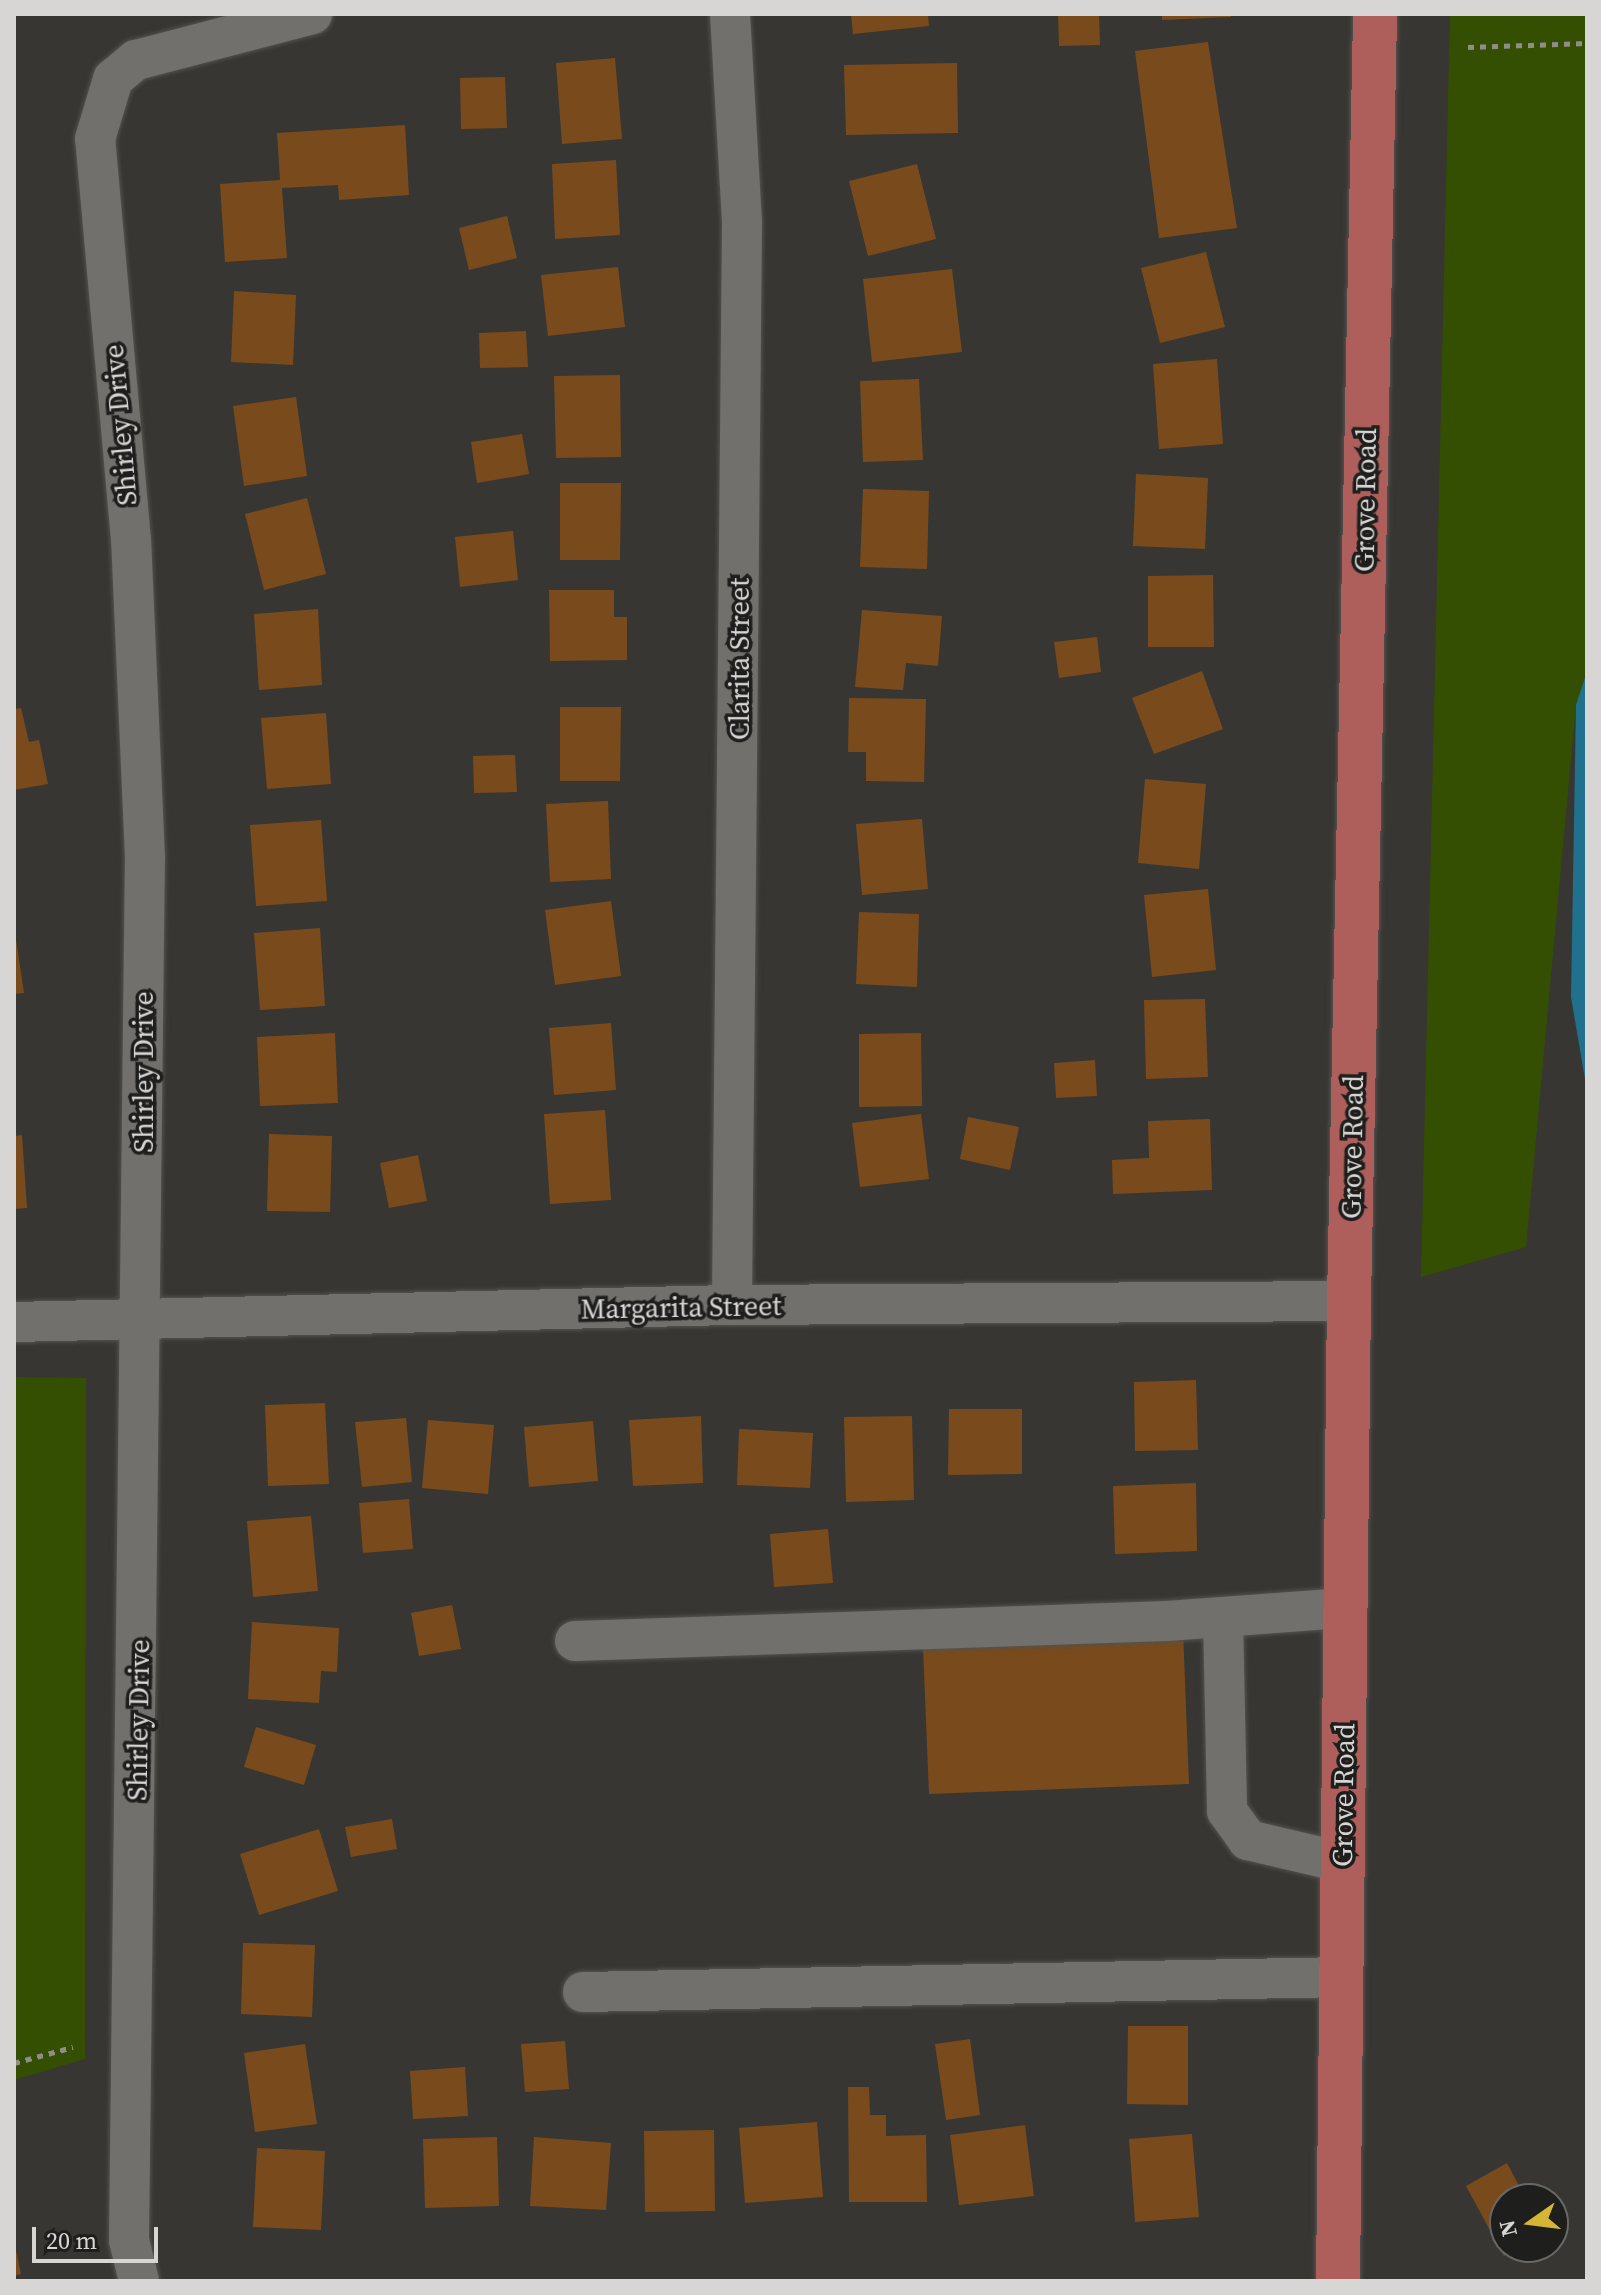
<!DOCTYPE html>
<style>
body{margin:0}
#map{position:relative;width:1601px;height:2295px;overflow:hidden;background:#373632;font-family:"Source Serif 4",serif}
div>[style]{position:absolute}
.green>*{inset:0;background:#354f02}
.water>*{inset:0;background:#1f718d}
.building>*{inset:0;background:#794b1c}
.path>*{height:5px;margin-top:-2.5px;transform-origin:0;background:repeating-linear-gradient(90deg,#8e8d8a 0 6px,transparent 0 12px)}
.roads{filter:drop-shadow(0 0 2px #52524e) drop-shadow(0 0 2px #52524e)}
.minor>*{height:40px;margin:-20px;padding:0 20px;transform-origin:20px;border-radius:20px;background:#71706c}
.major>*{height:44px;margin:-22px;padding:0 22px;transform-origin:22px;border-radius:22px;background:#ae5f5b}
span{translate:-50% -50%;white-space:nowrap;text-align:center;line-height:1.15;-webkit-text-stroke:7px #1e1e1c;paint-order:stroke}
.street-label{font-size:28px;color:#d7d6d4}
.frame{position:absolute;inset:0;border:16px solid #d7d6d4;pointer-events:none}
.north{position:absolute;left:1489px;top:2183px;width:80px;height:80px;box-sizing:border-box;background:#1e1e1c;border:2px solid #686866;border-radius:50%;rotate:256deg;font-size:22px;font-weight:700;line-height:32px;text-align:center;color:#d7d6d4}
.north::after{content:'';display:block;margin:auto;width:28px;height:36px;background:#d5b535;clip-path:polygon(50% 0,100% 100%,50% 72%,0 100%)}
.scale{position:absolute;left:32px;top:2227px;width:126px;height:36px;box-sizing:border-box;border:4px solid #d7d6d4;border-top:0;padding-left:10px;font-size:24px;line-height:28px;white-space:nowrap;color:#d7d6d4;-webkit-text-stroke:6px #1e1e1c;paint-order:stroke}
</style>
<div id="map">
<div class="green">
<i style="clip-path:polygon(1450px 14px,1587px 14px,1587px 671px,1576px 705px,1526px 1247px,1421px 1277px)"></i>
<i style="clip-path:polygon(14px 1377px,86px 1378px,85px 2059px,14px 2080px)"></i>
</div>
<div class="water">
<i style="clip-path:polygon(1587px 671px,1587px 1091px,1571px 997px,1576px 705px)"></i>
</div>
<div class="building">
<i style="clip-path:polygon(851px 14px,928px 14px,929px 26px,853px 34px)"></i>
<i style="clip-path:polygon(1058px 14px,1099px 14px,1100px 45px,1059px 46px)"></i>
<i style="clip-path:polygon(1162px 14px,1231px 14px,1231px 17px,1162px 20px)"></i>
<i style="clip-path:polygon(1208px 42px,1237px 228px,1159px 238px,1135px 51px)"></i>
<i style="clip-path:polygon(615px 58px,622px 139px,562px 144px,556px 63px)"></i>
<i style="clip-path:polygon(957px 63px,958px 133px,846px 135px,844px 65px)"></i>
<i style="clip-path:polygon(505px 77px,507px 128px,461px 129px,460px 78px)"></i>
<i style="clip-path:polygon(405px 125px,409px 195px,339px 200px,338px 185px,282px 188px,287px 258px,225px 262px,220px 184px,280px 180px,277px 133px)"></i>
<i style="clip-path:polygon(616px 160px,620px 235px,555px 239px,552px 164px)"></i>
<i style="clip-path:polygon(917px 164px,936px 239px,868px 256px,849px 181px)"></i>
<i style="clip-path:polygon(507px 216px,517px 258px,469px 270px,459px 228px)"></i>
<i style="clip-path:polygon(1206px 252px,1225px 327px,1160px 343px,1141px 268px)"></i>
<i style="clip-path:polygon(618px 267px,625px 327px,548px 336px,541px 275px)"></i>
<i style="clip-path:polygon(952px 269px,962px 352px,872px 362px,863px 279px)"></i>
<i style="clip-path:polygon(234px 291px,296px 295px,293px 365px,231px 362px)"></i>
<i style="clip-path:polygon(526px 331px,528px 367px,480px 368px,479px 333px)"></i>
<i style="clip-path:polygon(1217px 359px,1223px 444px,1159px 449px,1153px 364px)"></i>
<i style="clip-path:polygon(620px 375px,621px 457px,556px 458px,554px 376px)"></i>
<i style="clip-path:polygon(919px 379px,923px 460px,863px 462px,860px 381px)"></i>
<i style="clip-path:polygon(296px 397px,307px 476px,244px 486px,233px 406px)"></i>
<i style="clip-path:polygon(522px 434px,529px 474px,477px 483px,471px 442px)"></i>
<i style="clip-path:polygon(1136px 474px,1208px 478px,1205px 549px,1133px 546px)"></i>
<i style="clip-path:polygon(560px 483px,621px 483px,620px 560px,560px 560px)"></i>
<i style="clip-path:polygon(863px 489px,929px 491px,927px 569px,860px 567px)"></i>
<i style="clip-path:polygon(307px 498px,326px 574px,264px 590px,245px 514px)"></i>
<i style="clip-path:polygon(513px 531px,518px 580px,460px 587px,455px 537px)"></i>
<i style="clip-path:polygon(1213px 575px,1214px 647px,1148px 647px,1148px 576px)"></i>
<i style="clip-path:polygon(549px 590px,614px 590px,614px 617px,627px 617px,627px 660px,550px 661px)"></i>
<i style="clip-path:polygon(318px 609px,322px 685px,259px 690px,254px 614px)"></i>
<i style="clip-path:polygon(862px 610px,942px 616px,938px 666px,906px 663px,903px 690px,855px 687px)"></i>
<i style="clip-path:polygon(1097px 637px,1101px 672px,1059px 678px,1054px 642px)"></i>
<i style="clip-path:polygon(1202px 671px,1223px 729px,1154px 754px,1132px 698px)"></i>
<i style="clip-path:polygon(849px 698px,926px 699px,924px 782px,866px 781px,866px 752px,848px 752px)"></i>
<i style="clip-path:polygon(560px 707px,621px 707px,620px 781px,560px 781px)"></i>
<i style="clip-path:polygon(21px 708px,29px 742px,39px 740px,48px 784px,14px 790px,14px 709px)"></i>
<i style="clip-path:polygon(326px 713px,331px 784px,267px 789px,261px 718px)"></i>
<i style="clip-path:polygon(515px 755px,517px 792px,474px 793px,473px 756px)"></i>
<i style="clip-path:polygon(1145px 779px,1206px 784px,1199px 869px,1138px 863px)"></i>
<i style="clip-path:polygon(608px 801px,611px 879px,550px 882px,546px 804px)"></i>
<i style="clip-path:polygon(922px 819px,928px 889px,862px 895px,856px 824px)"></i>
<i style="clip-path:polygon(321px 820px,327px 901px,256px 906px,250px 825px)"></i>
<i style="clip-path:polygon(1208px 889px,1216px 970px,1152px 977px,1144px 895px)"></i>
<i style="clip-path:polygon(611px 901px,621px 976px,555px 985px,545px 910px)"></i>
<i style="clip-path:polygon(859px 912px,919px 914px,917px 987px,856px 984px)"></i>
<i style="clip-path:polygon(14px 926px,24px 993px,14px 994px)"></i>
<i style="clip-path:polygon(320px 928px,325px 1006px,260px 1010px,254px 933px)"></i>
<i style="clip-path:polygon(1205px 999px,1208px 1077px,1146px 1079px,1144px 1000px)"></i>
<i style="clip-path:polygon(611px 1023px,616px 1090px,554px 1095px,549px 1028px)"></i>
<i style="clip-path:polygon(335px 1033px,338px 1103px,260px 1106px,257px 1037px)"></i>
<i style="clip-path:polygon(921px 1033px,922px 1106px,859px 1107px,859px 1034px)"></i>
<i style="clip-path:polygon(1095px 1060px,1097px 1096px,1056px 1098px,1054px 1063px)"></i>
<i style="clip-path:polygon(605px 1110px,611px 1200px,550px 1204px,544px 1114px)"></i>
<i style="clip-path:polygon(921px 1114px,929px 1179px,860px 1187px,852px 1123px)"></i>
<i style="clip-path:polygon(968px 1117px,1019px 1127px,1010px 1170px,960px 1159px)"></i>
<i style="clip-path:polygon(1210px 1119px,1212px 1190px,1113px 1194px,1112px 1160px,1149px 1158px,1148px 1121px)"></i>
<i style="clip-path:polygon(269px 1134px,332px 1136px,330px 1212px,267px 1211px)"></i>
<i style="clip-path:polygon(22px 1135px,27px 1208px,14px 1209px,14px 1136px)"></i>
<i style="clip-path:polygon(418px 1155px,427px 1201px,389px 1208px,380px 1163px)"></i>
<i style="clip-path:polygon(1196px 1380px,1198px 1450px,1135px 1451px,1134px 1382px)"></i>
<i style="clip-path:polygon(325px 1403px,329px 1484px,268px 1486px,265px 1405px)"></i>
<i style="clip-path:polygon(949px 1409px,1022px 1409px,1022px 1474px,948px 1475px)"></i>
<i style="clip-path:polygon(701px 1416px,703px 1483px,633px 1486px,629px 1420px)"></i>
<i style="clip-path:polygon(912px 1416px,914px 1500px,846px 1502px,844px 1417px)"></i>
<i style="clip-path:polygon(406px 1418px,412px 1482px,362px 1487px,355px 1422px)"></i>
<i style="clip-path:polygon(428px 1420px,494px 1425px,488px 1494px,422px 1488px)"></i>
<i style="clip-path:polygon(593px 1421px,598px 1481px,529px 1487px,524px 1427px)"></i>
<i style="clip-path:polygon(739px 1429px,813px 1433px,810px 1488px,737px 1485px)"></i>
<i style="clip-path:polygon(1196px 1483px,1197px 1551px,1115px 1554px,1113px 1486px)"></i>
<i style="clip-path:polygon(409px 1499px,413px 1549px,363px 1553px,359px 1503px)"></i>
<i style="clip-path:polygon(311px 1516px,318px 1591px,253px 1597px,247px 1521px)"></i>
<i style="clip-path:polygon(828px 1529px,833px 1583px,774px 1587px,770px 1534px)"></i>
<i style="clip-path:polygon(452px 1605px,461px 1649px,419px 1656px,411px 1613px)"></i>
<i style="clip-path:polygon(252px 1622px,339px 1628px,337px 1672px,321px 1671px,319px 1703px,248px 1699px)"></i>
<i style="clip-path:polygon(1183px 1630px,1189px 1784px,929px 1794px,923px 1647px)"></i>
<i style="clip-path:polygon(256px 1727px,316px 1745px,304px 1785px,244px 1767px)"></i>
<i style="clip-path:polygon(392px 1819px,397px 1849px,351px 1857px,345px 1827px)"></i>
<i style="clip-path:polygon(319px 1829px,338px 1891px,259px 1915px,240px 1854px)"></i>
<i style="clip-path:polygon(243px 1943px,315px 1945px,312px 2017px,241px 2014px)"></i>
<i style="clip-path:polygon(1128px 2026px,1188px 2026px,1188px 2105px,1127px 2104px)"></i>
<i style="clip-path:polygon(970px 2039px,980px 2115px,946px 2120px,935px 2044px)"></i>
<i style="clip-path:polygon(565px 2041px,569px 2089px,525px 2092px,521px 2044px)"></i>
<i style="clip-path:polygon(305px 2044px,317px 2124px,255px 2132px,244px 2053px)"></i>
<i style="clip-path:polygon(465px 2067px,468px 2116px,413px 2119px,410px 2071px)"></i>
<i style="clip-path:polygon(848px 2087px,869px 2087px,870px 2115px,886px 2115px,886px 2136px,926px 2135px,927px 2202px,849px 2202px)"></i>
<i style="clip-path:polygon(817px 2122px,823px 2197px,745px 2203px,739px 2128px)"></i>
<i style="clip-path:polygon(1025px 2125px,1034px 2196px,959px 2205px,950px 2135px)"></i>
<i style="clip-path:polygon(714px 2130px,715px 2211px,645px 2212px,644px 2131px)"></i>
<i style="clip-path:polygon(1192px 2134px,1199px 2217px,1135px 2222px,1129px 2139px)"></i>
<i style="clip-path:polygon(497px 2137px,499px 2206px,425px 2208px,423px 2139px)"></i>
<i style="clip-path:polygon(534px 2137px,611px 2143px,606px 2210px,530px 2206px)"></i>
<i style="clip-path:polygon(257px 2148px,325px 2151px,321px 2230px,253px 2227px)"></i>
<i style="clip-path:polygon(1507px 2163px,1526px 2199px,1505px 2199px,1505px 2247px,1521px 2247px,1504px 2256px,1466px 2186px)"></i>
<i style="clip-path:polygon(14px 2241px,21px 2274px,14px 2276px)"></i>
</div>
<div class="path">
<i style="left:1468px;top:47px;width:119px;rotate:-1.9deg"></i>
<i style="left:14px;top:2063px;width:61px;rotate:-15.2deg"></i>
</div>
<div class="roads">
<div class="minor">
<i style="left:730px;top:14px;width:208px;rotate:86.7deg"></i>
<i style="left:742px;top:222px;width:1083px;rotate:90.53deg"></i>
<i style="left:14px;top:1322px;width:718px;rotate:-1.36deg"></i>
<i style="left:732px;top:1305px;width:617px;rotate:-0.37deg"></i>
<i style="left:1223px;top:1617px;width:194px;rotate:88.8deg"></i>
<i style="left:1227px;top:1811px;width:36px;rotate:54deg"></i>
<i style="left:1248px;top:1840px;width:97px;rotate:13.2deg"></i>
<i style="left:575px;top:1641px;width:592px;rotate:-1.93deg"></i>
<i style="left:1167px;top:1621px;width:179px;rotate:-4.2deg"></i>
<i style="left:583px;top:1992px;width:758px;rotate:-1.13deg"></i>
<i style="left:139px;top:2281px;width:42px;rotate:-103.7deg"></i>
<i style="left:129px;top:2240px;width:1382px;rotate:-89.34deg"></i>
<i style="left:145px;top:858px;width:318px;rotate:-92.5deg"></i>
<i style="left:131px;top:540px;width:403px;rotate:-95.1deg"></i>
<i style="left:95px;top:139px;width:63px;rotate:-73.3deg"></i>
<i style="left:113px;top:79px;width:30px;rotate:-40deg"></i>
<i style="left:136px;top:60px;width:182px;rotate:-14.6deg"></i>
</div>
<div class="major">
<i style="left:1338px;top:2281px;width:980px;rotate:-89.36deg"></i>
<i style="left:1349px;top:1301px;width:1287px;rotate:-88.84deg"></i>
</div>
</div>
<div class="street-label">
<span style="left:120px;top:425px;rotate:-95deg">Shirley Drive</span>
<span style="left:1365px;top:500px;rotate:-89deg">Grove Road</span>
<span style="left:739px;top:659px;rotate:-90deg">Clarita Street</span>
<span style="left:143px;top:1072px;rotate:-90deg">Shirley Drive</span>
<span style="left:1352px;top:1147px;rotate:-89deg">Grove Road</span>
<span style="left:681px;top:1307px;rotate:-1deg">Margarita Street</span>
<span style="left:138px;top:1720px;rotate:-89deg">Shirley Drive</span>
<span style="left:1343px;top:1795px;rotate:-89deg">Grove Road</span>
</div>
<div class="frame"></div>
<div class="north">N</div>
<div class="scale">20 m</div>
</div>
